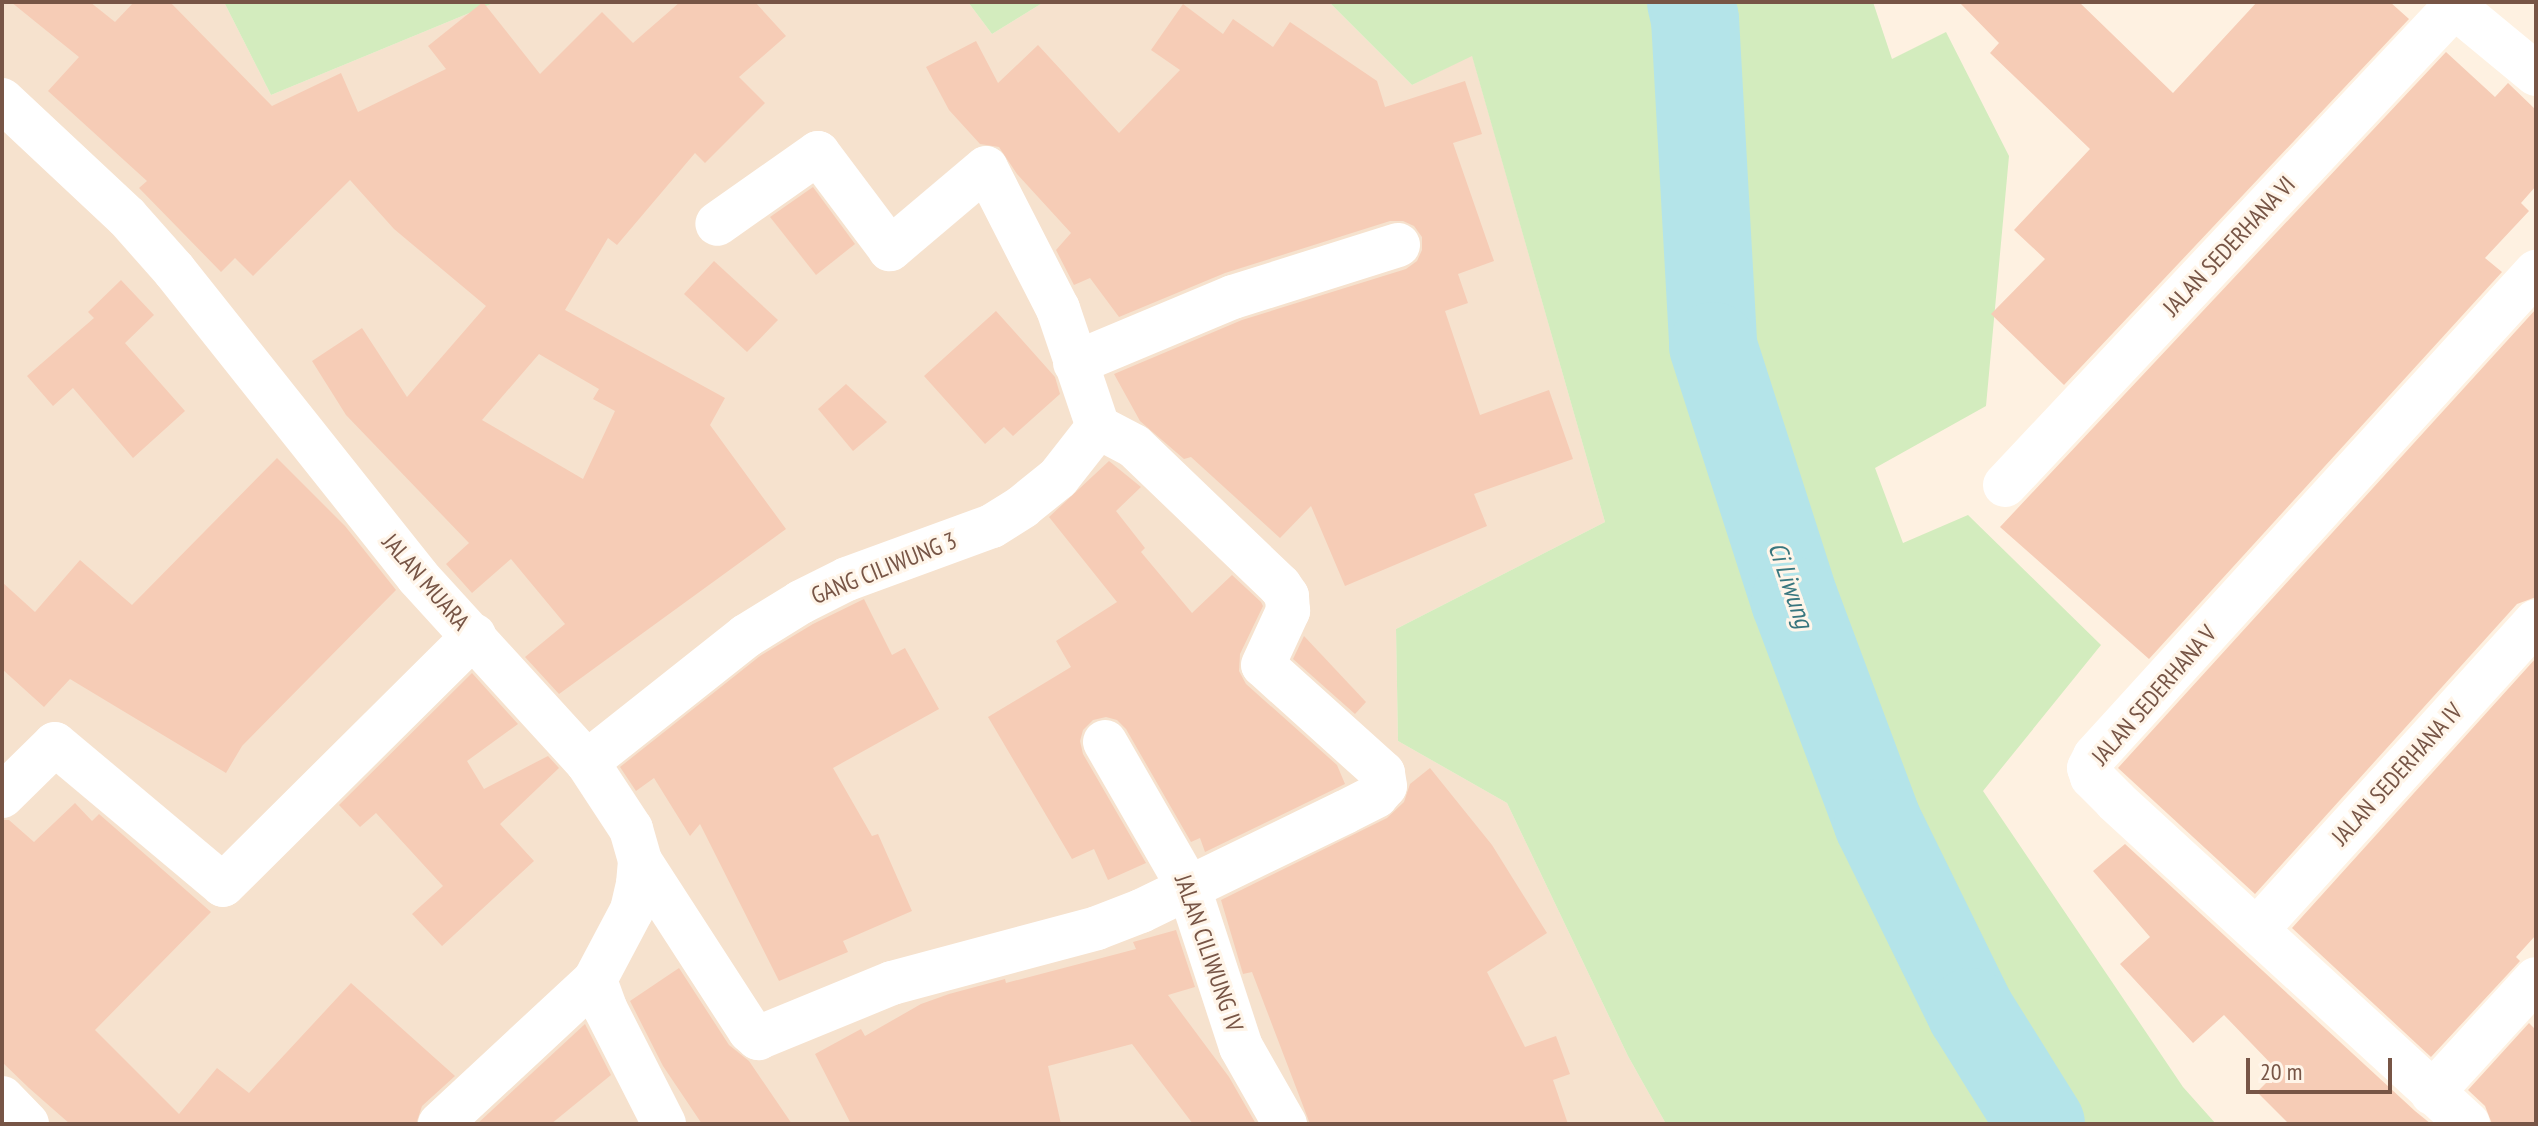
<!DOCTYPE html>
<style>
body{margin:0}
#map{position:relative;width:2538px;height:1126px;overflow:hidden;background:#fef1e1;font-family:"PT Sans Narrow",sans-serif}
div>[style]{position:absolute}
.residential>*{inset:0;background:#f6e2ce}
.green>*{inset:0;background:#d3ecbe}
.river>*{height:88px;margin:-44px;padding:0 44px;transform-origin:44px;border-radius:44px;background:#b4e4e9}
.building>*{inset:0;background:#f6ccb6}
.street>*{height:44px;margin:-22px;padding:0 22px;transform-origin:22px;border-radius:22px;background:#fff}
span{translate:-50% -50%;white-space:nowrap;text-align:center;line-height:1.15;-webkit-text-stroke:6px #fff5e9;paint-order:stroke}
.street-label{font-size:24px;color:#775546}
.water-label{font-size:26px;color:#38767e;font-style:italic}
.frame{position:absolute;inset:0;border:4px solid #775546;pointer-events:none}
.scale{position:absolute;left:2246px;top:1058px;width:146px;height:36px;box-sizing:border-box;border:4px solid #775546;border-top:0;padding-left:10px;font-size:24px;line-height:28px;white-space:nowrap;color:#775546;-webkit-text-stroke:6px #fff5e9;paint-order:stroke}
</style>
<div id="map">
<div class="residential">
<i style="clip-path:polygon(2px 2px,224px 2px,271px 95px,496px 2px,968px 2px,992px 34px,1044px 2px,1329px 2px,1412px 85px,1472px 55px,1605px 522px,1396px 629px,1398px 741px,1507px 803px,1628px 1056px,1666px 1124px,2px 1124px)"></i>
</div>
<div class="green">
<i style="clip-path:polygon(224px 2px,496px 2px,271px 95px)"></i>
<i style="clip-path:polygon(968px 2px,1044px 2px,992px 34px)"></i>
<i style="clip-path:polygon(1329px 2px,1873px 2px,1892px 59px,1946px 32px,2009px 156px,1986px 406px,1875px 468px,1903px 543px,1968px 515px,2101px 645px,1983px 791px,2183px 1087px,2216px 1124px,1666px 1124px,1628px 1056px,1507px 803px,1398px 741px,1396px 629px,1605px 522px,1472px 56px,1412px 85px)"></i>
</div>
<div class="river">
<i style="left:1691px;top:2px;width:17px;rotate:77deg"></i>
<i style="left:1695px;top:19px;width:327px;rotate:86.8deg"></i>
<i style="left:1713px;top:346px;width:268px;rotate:72.2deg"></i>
<i style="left:1795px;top:601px;width:237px;rotate:69.5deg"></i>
<i style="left:1878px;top:823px;width:211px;rotate:63.8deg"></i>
<i style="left:1971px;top:1012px;width:132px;rotate:58deg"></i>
</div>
<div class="building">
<i style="clip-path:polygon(evenodd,11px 2px,90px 2px,115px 22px,134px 2px,170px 2px,272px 106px,341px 73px,358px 112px,446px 69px,428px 46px,483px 2px,540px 74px,602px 12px,633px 43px,680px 2px,755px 2px,786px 36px,739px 77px,765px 103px,705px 163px,695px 153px,617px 245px,608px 238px,565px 310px,725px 398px,710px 425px,786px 529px,559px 694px,525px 657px,565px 624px,511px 559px,472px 593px,446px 564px,469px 543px,346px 415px,312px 361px,362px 328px,407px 397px,486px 306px,394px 229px,350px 180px,253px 276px,235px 258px,221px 272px,139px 188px,147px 181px,48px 91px,79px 57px,11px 2px,539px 354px,599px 389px,593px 399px,615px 411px,583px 479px,482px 420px,539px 354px)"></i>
<i style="clip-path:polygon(1959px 2px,2079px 2px,2173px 93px,2257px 2px,2390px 2px,2409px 19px,2064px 385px,1991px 314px,2045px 259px,2014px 230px,2090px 149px,1990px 53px,1999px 43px)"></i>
<i style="clip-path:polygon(1183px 4px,1223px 34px,1233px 19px,1273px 47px,1290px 22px,1377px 81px,1385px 107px,1465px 81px,1482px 134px,1453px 143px,1494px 261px,1458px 274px,1468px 303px,1445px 311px,1480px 415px,1549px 390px,1573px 459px,1474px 494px,1487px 526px,1345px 586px,1311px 506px,1280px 538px,1191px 457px,1184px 459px,1140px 421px,1114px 374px,1242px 320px,1406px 269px,1417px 261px,1422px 250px,1422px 237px,1414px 226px,1403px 221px,1390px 221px,1225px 273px,1119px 317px,1090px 278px,1074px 285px,1056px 250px,1071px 233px,1017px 174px,999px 147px,980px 144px,949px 110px,926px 67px,976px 41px,998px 83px,1038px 45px,1119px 133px,1180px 70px,1151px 50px)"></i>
<i style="clip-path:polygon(2446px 52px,2495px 97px,2508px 83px,2536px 110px,2536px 186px,2521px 203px,2529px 211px,2485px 258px,2502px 272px,2149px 659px,2000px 527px)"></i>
<i style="clip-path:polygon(813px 187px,855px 244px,816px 275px,770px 217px)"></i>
<i style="clip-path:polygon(714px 261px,778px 320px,747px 352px,684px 294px)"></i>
<i style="clip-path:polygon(121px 280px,154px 315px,125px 343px,185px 411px,133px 458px,73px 388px,53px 406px,27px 376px,94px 318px,88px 312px)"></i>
<i style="clip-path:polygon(2536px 309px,2536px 597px,2517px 604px,2255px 894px,2118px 768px)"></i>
<i style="clip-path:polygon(996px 311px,1055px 377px,1060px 394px,1013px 436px,1004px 427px,985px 444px,924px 376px)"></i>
<i style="clip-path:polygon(846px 384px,887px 422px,853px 451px,818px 409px)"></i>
<i style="clip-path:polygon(277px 458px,345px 526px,396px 590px,242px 746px,226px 773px,70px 679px,44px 707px,2px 669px,2px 582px,35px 612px,80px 560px,132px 605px)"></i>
<i style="clip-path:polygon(1109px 461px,1141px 487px,1116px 511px,1145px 548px,1141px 552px,1192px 613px,1232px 575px,1261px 602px,1263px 606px,1240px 654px,1239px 671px,1246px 684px,1337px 765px,1345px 784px,1205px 852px,1200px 838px,1191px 842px,1126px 729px,1117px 720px,1106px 717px,1093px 720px,1083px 730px,1080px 741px,1083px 754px,1146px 863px,1108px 880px,1094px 849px,1072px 859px,988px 717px,1071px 667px,1056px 641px,1117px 602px,1049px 517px)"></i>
<i style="clip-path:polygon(864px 599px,892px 655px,905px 648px,939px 709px,833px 768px,872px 836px,878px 834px,912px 911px,843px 941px,848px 952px,779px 981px,700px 824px,690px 836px,654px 778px,636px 791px,620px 767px,760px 656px,813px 624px)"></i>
<i style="clip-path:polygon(1304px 636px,1366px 702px,1355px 714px,1293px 659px)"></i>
<i style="clip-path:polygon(2536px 658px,2536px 935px,2516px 957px,2520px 961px,2431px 1057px,2292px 928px)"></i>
<i style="clip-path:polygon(472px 673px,518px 724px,467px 761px,484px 789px,548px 756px,559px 768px,500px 824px,534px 861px,442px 946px,412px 914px,443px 886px,376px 813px,360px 827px,339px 805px)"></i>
<i style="clip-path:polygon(1430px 768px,1492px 845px,1547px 933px,1487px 972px,1525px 1047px,1556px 1036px,1570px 1074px,1553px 1080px,1568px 1124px,1310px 1124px,1252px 972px,1243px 974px,1221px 900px,1387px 818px,1404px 802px,1410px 784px)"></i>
<i style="clip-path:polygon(75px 803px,92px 821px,99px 814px,211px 912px,95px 1030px,179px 1114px,217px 1068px,249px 1093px,351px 983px,455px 1076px,422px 1106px,416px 1124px,70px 1124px,29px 1088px,2px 1062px,2px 820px,9px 820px,34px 842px)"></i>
<i style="clip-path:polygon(2125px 844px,2415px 1111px,2431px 1124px,2289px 1124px,2257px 1092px,2278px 1071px,2224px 1015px,2193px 1043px,2120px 964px,2150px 937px,2093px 871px)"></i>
<i style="clip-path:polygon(1176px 930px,1195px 987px,1168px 995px,1229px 1077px,1256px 1124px,1193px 1124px,1132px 1044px,1048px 1066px,1061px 1124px,851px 1124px,815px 1054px,861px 1029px,865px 1036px,921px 1004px,949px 994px,1005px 979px,1006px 983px,1136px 949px,1133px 942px)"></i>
<i style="clip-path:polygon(679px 968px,729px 1045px,749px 1061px,792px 1124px,702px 1124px,663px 1066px,630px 1001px)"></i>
<i style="clip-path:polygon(2529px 1023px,2536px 1030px,2536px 1124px,2492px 1124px,2485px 1106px,2468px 1090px)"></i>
<i style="clip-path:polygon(585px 1024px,611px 1075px,551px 1124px,477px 1124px)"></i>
</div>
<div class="street">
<i style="left:2449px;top:2px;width:113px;rotate:39.6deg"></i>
<i style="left:2px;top:100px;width:171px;rotate:43.1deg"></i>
<i style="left:127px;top:217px;width:71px;rotate:48.4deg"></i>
<i style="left:174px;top:270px;width:392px;rotate:51.5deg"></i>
<i style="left:418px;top:577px;width:251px;rotate:47.6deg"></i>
<i style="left:587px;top:762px;width:80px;rotate:56.7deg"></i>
<i style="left:631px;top:829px;width:33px;rotate:74deg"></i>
<i style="left:640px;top:861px;width:23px;rotate:95deg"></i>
<i style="left:638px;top:884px;width:27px;rotate:103deg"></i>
<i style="left:632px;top:910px;width:79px;rotate:117.9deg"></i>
<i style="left:595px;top:980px;width:212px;rotate:137.1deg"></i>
<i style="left:1075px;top:363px;width:171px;rotate:-22.7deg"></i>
<i style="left:1233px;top:297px;width:173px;rotate:-17.5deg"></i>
<i style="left:2005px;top:485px;width:656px;rotate:-46.79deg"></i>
<i style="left:1105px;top:742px;width:168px;rotate:60.1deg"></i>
<i style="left:1189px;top:888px;width:167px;rotate:71.9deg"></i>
<i style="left:1241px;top:1047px;width:89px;rotate:60.3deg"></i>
<i style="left:587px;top:762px;width:203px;rotate:-38.4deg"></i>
<i style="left:746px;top:636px;width:65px;rotate:-31.7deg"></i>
<i style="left:801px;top:602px;width:51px;rotate:-26.6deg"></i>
<i style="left:847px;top:579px;width:154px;rotate:-20.1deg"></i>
<i style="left:992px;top:526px;width:36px;rotate:-32deg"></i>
<i style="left:1022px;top:507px;width:46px;rotate:-38.9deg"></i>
<i style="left:1058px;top:478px;width:65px;rotate:-51.9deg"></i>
<i style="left:2px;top:796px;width:74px;rotate:-44.5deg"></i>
<i style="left:55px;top:744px;width:219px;rotate:40deg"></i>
<i style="left:223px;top:885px;width:354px;rotate:-44.8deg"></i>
<i style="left:640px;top:861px;width:202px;rotate:57.1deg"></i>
<i style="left:750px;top:1031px;width:11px;rotate:41deg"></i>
<i style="left:758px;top:1038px;width:145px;rotate:-22.3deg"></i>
<i style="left:892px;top:983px;width:212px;rotate:-15deg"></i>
<i style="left:1097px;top:928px;width:47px;rotate:-21.1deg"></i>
<i style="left:1141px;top:911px;width:227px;rotate:-25.9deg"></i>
<i style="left:1345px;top:812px;width:35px;rotate:-27deg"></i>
<i style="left:1376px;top:796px;width:13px;rotate:-48deg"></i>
<i style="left:1385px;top:786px;width:13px;rotate:-99deg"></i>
<i style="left:1383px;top:773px;width:161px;rotate:-138deg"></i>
<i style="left:1263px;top:665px;width:60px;rotate:-65.2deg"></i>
<i style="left:1288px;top:611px;width:15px;rotate:-94deg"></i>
<i style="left:1287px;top:596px;width:12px;rotate:-125deg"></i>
<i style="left:1280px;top:586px;width:202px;rotate:-136.2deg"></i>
<i style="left:1134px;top:446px;width:41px;rotate:-152.2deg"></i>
<i style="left:1098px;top:427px;width:125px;rotate:-108.7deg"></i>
<i style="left:1058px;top:309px;width:158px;rotate:-117.1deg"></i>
<i style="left:986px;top:168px;width:126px;rotate:139.8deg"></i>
<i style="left:890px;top:249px;width:120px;rotate:-126.9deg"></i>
<i style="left:818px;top:153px;width:123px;rotate:144.9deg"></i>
<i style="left:2258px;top:928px;width:414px;rotate:-47.8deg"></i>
<i style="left:595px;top:980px;width:30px;rotate:70deg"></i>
<i style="left:605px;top:1008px;width:130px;rotate:63deg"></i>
<i style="left:2432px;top:1093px;width:154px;rotate:-47.6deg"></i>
<i style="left:2px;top:1098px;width:36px;rotate:46deg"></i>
<i style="left:2468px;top:1124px;width:478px;rotate:-137.5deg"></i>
<i style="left:2116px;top:801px;width:34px;rotate:-135deg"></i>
<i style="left:2092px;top:777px;width:9px;rotate:-108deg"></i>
<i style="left:2089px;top:768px;width:13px;rotate:-63deg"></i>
<i style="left:2095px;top:756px;width:655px;rotate:-47.66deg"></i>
</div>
<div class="street-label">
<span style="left:2229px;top:246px;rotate:-47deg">JALAN SEDERHANA VI</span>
<span style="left:884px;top:568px;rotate:-22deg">GANG CILIWUNG 3</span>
<span style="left:426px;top:582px;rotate:49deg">JALAN MUARA</span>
<span style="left:2154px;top:695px;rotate:-49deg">JALAN SEDERHANA V</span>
<span style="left:2397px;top:774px;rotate:-48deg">JALAN SEDERHANA IV</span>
<span style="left:1209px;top:953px;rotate:71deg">JALAN CILIWUNG IV</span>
</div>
<div class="water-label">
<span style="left:1791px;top:585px;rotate:71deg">Ci Liwung</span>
</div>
<div class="frame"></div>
<div class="scale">20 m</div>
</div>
